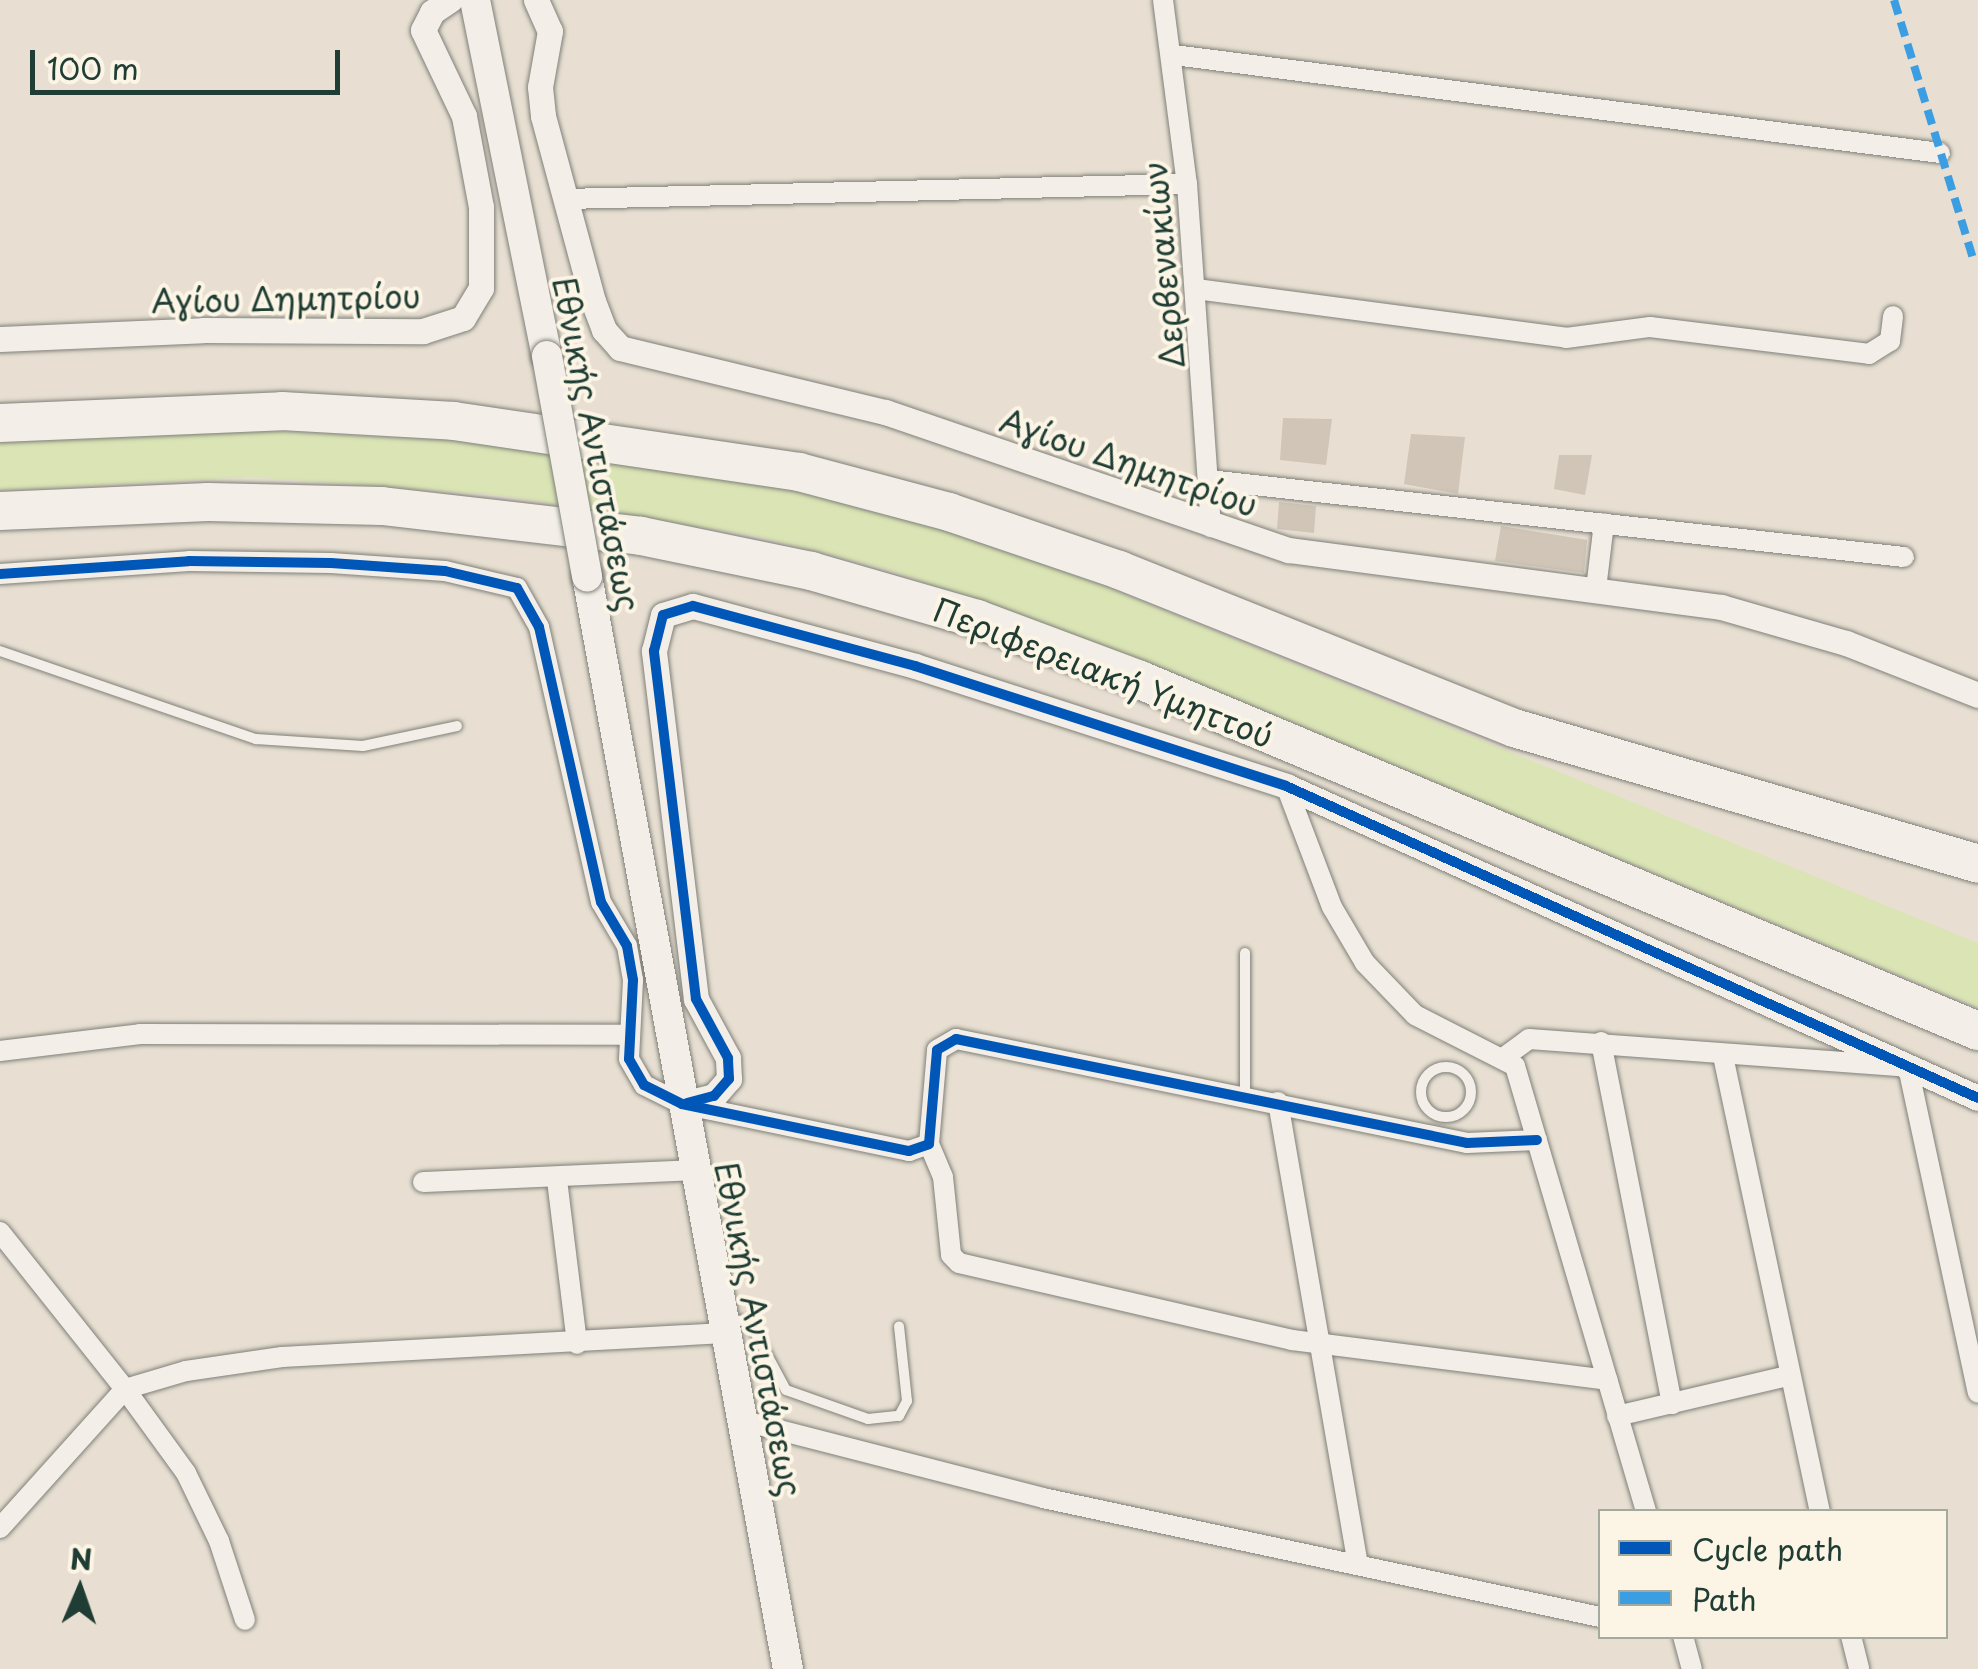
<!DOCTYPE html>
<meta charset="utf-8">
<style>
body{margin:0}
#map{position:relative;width:1978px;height:1669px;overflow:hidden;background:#e8dfd2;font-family:"Playpen Sans",sans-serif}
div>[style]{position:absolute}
.green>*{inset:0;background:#dbe4b5}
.building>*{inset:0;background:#d0c5b7}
.roads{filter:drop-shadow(0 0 2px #7f8079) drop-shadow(0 0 2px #7f8079)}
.service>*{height:10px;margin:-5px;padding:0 5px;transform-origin:5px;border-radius:5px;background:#f3efe8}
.service>.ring{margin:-5px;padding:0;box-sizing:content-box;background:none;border:10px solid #f3efe8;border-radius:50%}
.minor>*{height:20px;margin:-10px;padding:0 10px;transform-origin:10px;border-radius:10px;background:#f3efe8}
.tertiary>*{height:25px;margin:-12.5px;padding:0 12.5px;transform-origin:12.5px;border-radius:12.5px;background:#f3efe8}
.secondary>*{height:30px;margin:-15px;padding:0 15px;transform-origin:15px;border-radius:15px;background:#f3efe8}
.motorway>*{height:38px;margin:-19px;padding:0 19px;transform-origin:19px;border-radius:19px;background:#f3efe8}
.bridges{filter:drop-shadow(0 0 2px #7f8079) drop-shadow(0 0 2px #7f8079)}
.secondary-bridge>*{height:30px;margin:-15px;padding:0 15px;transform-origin:15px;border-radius:15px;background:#f3efe8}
.quiet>*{height:8px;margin-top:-4px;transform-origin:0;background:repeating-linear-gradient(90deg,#3c9ee2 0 15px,transparent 0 23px)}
.cycleway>*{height:10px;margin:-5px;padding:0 5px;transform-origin:5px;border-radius:5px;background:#0057b8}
span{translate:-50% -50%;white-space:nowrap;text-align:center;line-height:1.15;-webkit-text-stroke:8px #fcf5e5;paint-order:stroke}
.street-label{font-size:32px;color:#1f3d34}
.legend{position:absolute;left:1598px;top:1509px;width:350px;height:130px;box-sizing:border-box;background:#fcf5e5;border:2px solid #a4ab9e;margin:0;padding:12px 18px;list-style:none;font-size:30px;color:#1f3d34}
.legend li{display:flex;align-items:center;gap:20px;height:50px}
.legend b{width:50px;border:2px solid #a4ab9e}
.north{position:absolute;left:30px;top:1539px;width:100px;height:100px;-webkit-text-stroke:8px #fcf5e5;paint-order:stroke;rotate:2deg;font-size:28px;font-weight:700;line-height:40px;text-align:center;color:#1f3d34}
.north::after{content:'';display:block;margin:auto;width:35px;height:45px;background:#1f3d34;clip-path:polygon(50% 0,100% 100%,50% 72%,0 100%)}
.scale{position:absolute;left:30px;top:50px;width:310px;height:45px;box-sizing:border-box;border:5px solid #1f3d34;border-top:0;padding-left:12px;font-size:30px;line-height:35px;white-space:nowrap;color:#1f3d34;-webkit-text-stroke:8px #fcf5e5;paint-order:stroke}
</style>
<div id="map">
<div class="green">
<i style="clip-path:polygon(246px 430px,494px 442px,747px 480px,889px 512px,1045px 562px,1978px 943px,1978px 1008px,1152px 664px,890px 570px,756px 536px,497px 495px,251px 477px,0 490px,0 440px)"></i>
</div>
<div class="building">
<i style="clip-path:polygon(1283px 418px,1332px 419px,1326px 465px,1280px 460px)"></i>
<i style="clip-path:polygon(1411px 434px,1465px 437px,1458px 494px,1404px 484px)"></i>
<i style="clip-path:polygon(1559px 455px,1592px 455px,1585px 495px,1554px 489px)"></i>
<i style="clip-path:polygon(1279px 502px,1316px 506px,1314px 533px,1277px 529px)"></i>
<i style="clip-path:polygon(1501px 526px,1587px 540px,1584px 573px,1495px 561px)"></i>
</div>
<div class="roads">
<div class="service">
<i style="left:0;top:651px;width:271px;rotate:19deg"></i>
<i style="left:256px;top:739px;width:107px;rotate:3.7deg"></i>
<i style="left:363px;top:746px;width:96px;rotate:-12deg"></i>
<i style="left:1245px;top:953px;width:143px;rotate:90deg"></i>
<i class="ring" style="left:1421px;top:1067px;width:40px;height:40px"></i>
<i style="left:727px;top:1320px;width:22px;rotate:3deg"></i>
<i style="left:749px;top:1321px;width:78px;rotate:61.8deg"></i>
<i style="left:786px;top:1390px;width:87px;rotate:19.5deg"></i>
<i style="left:868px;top:1419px;width:31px;rotate:-6deg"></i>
<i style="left:899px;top:1416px;width:17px;rotate:-62deg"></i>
<i style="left:907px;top:1401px;width:75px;rotate:-96.1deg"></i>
</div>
<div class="minor">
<i style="left:1163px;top:0;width:186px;rotate:82.6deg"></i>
<i style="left:1187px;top:184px;width:344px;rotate:86deg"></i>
<i style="left:1174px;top:55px;width:772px;rotate:7.29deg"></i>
<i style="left:565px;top:199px;width:622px;rotate:-1.38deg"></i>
<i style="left:1196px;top:289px;width:373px;rotate:7.5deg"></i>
<i style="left:1566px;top:338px;width:85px;rotate:-7.5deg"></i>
<i style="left:1650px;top:327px;width:221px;rotate:7deg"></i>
<i style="left:1869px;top:354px;width:25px;rotate:-32deg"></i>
<i style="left:1890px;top:341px;width:25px;rotate:-83deg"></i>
<i style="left:1209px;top:480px;width:699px;rotate:6.32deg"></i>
<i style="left:0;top:574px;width:189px;rotate:-3.9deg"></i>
<i style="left:189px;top:561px;width:142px;rotate:0.8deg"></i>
<i style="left:331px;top:563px;width:114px;rotate:4deg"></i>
<i style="left:445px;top:571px;width:74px;rotate:13.3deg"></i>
<i style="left:517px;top:588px;width:45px;rotate:60.6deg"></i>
<i style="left:539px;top:627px;width:282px;rotate:77.3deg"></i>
<i style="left:601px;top:902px;width:51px;rotate:59.4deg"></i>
<i style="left:627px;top:946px;width:35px;rotate:80deg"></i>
<i style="left:633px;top:980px;width:79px;rotate:92.9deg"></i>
<i style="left:629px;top:1059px;width:30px;rotate:60deg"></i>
<i style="left:644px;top:1085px;width:42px;rotate:26.6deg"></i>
<i style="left:682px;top:1104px;width:232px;rotate:11.7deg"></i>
<i style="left:909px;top:1151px;width:21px;rotate:-19deg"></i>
<i style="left:929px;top:1144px;width:94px;rotate:-85.1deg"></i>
<i style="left:937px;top:1050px;width:22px;rotate:-30deg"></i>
<i style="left:956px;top:1039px;width:521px;rotate:11.5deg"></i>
<i style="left:1467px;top:1143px;width:70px;rotate:-2.5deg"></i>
<i style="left:1596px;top:589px;width:66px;rotate:-83.1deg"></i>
<i style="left:1286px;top:786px;width:129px;rotate:69.2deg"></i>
<i style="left:1332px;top:907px;width:65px;rotate:59.5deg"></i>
<i style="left:1365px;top:963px;width:72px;rotate:46.1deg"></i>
<i style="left:1415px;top:1015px;width:112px;rotate:27deg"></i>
<i style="left:1515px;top:1066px;width:465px;rotate:73.6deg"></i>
<i style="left:1601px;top:1042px;width:369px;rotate:78.9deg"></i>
<i style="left:0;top:1051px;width:141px;rotate:-6.9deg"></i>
<i style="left:140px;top:1034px;width:488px;rotate:0.1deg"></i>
<i style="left:1723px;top:1056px;width:466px;rotate:78deg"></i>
<i style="left:1503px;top:1058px;width:32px;rotate:-36deg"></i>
<i style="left:1529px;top:1039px;width:380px;rotate:4.2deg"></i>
<i style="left:1908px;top:1067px;width:333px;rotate:77.9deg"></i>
<i style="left:1278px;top:1102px;width:468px;rotate:80.2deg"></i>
<i style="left:929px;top:1144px;width:36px;rotate:67deg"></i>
<i style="left:943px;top:1177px;width:78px;rotate:84.1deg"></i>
<i style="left:951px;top:1255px;width:11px;rotate:45deg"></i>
<i style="left:959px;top:1263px;width:342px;rotate:13deg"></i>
<i style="left:1292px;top:1340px;width:318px;rotate:7.2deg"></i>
<i style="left:557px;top:1180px;width:165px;rotate:83deg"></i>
<i style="left:423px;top:1182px;width:270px;rotate:-2.5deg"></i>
<i style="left:0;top:1232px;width:201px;rotate:51.5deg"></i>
<i style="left:125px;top:1389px;width:64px;rotate:-16.4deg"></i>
<i style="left:186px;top:1371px;width:97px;rotate:-8.3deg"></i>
<i style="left:282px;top:1357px;width:443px;rotate:-3.1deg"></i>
<i style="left:1617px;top:1416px;width:176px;rotate:-13.2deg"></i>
<i style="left:740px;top:1420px;width:313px;rotate:14.4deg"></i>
<i style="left:1043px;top:1498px;width:570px;rotate:12.06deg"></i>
<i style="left:0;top:1528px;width:187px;rotate:-48deg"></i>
<i style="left:125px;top:1389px;width:104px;rotate:54deg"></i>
<i style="left:186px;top:1473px;width:76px;rotate:64.1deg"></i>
<i style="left:219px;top:1541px;width:83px;rotate:71.8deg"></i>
<i style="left:1683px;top:1636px;width:34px;rotate:75deg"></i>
<i style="left:1851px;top:1636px;width:34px;rotate:76deg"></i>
</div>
<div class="tertiary">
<i style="left:536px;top:0;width:34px;rotate:66deg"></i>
<i style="left:550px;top:31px;width:57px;rotate:100.1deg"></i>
<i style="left:540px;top:87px;width:29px;rotate:84deg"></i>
<i style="left:543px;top:116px;width:192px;rotate:74.9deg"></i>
<i style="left:593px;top:301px;width:31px;rotate:69deg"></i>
<i style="left:604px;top:330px;width:24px;rotate:48deg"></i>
<i style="left:620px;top:348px;width:273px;rotate:13.6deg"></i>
<i style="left:885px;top:412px;width:427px;rotate:18.9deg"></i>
<i style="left:1289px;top:550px;width:436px;rotate:7.5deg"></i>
<i style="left:1721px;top:607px;width:130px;rotate:16.1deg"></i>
<i style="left:1846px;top:643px;width:142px;rotate:21.5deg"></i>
<i style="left:0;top:339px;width:203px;rotate:-2.5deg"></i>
<i style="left:203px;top:330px;width:220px;rotate:0.3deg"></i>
<i style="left:423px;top:331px;width:42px;rotate:-18deg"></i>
<i style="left:463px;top:318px;width:35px;rotate:-59deg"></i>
<i style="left:481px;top:288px;width:81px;rotate:-90deg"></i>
<i style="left:481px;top:207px;width:93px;rotate:-100.6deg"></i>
<i style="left:464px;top:116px;width:95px;rotate:-115.5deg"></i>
<i style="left:423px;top:30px;width:20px;rotate:-63deg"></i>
<i style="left:432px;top:12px;width:22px;rotate:-34deg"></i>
<i style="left:682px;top:1104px;width:33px;rotate:-14deg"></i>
<i style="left:714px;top:1096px;width:23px;rotate:-49deg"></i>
<i style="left:729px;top:1079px;width:21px;rotate:-93deg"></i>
<i style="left:728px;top:1058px;width:67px;rotate:-118.5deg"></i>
<i style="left:696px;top:999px;width:351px;rotate:-96.9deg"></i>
<i style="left:654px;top:651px;width:37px;rotate:-76deg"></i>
<i style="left:663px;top:615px;width:31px;rotate:-17deg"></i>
<i style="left:693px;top:606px;width:230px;rotate:15.1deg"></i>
<i style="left:915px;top:666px;width:390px;rotate:17.9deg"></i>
<i style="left:1286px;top:786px;width:759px;rotate:24.27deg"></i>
</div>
<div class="secondary">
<i style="left:475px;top:0;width:363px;rotate:78.6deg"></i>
<i style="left:587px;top:576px;width:1111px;rotate:79.58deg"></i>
</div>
<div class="motorway">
<i style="left:0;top:423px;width:282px;rotate:-2.4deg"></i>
<i style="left:282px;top:411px;width:172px;rotate:3.3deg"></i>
<i style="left:454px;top:421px;width:349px;rotate:8.4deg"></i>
<i style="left:799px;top:472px;width:155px;rotate:14.9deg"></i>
<i style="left:949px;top:512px;width:180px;rotate:18.8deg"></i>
<i style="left:1119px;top:570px;width:425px;rotate:21.8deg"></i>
<i style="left:1514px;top:728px;width:484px;rotate:16.3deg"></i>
<i style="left:0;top:511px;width:208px;rotate:-2.5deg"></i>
<i style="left:208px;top:502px;width:174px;rotate:1.3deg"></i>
<i style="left:382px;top:506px;width:261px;rotate:6.6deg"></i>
<i style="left:641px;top:536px;width:174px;rotate:11.6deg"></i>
<i style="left:811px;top:571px;width:173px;rotate:16.1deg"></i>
<i style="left:977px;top:619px;width:174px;rotate:20.5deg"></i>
<i style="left:1140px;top:680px;width:909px;rotate:22.73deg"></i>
</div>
</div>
<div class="bridges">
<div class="secondary-bridge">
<i style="left:547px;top:356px;width:224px;rotate:79.7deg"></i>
</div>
</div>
<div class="quiet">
<i style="left:1894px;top:0;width:274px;rotate:73deg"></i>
</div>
<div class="cycleway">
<i style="left:0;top:574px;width:189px;rotate:-3.9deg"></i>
<i style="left:189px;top:561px;width:142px;rotate:0.8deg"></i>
<i style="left:331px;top:563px;width:114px;rotate:4deg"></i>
<i style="left:445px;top:571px;width:74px;rotate:13.3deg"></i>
<i style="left:517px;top:588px;width:45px;rotate:60.6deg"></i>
<i style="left:539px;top:627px;width:282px;rotate:77.3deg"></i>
<i style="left:601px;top:902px;width:51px;rotate:59.4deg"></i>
<i style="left:627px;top:946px;width:35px;rotate:80deg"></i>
<i style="left:633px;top:980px;width:79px;rotate:92.9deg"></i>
<i style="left:629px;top:1059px;width:30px;rotate:60deg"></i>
<i style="left:644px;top:1085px;width:42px;rotate:26.6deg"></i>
<i style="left:682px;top:1104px;width:232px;rotate:11.7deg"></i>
<i style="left:909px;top:1151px;width:21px;rotate:-19deg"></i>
<i style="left:929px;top:1144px;width:94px;rotate:-85.1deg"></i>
<i style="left:937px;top:1050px;width:22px;rotate:-30deg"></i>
<i style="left:956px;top:1039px;width:521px;rotate:11.5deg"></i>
<i style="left:1467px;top:1143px;width:70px;rotate:-2.5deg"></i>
<i style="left:687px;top:1103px;width:28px;rotate:-15deg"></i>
<i style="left:714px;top:1096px;width:23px;rotate:-49deg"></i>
<i style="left:729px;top:1079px;width:21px;rotate:-93deg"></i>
<i style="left:728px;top:1058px;width:67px;rotate:-118.5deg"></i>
<i style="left:696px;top:999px;width:351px;rotate:-96.9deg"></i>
<i style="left:654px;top:651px;width:37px;rotate:-76deg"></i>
<i style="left:663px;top:615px;width:31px;rotate:-17deg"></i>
<i style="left:693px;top:606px;width:230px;rotate:15.1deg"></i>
<i style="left:915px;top:666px;width:390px;rotate:17.9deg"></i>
<i style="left:1286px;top:786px;width:759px;rotate:24.27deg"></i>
</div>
<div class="street-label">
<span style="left:1163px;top:265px;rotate:-95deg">Δερβενακίων</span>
<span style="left:286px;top:298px;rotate:-1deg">Αγίου Δημητρίου</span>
<span style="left:597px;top:444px;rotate:79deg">Εθνικής Αντιστάσεως</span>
<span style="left:1129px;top:462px;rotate:19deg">Αγίου Δημητρίου</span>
<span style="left:1103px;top:672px;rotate:21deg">Περιφερειακή Υμηττού</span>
<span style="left:759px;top:1329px;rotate:79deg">Εθνικής Αντιστάσεως</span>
</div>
<ul class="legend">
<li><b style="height:12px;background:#0057b8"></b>Cycle path</li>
<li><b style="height:12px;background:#3c9ee2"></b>Path</li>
</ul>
<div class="north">N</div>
<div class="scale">100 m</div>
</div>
